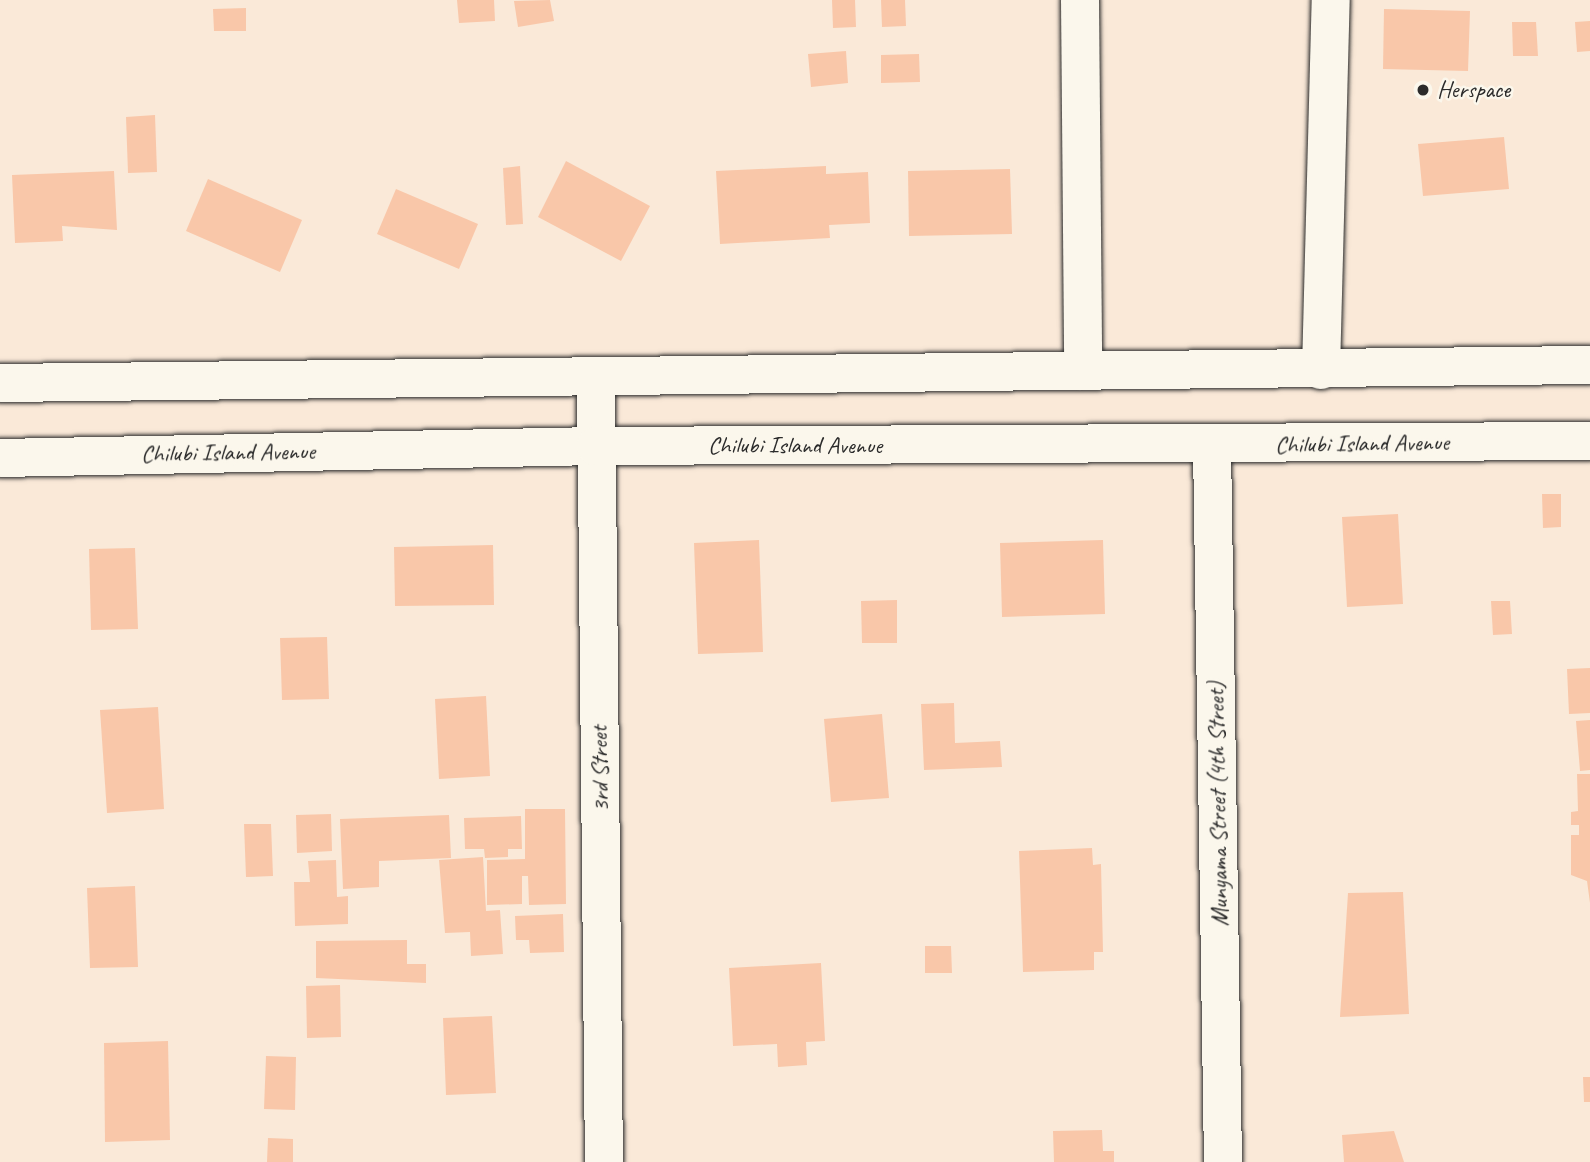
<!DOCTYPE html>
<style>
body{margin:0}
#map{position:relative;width:1590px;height:1162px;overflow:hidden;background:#fae9d8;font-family:Caveat,sans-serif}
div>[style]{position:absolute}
.building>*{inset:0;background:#f9c7a9}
.roads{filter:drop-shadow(0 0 2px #2b2b2b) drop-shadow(0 0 2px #2b2b2b)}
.minor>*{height:38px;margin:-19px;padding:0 19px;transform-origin:19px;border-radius:19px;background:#fbf7ec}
.dots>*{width:19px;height:19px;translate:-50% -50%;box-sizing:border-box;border:4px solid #fbf7ec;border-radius:50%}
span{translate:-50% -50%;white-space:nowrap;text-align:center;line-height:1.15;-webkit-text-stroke:5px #fbf7ec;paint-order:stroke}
.poi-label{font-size:24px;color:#2b2b2b}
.left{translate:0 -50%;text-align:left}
.street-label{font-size:24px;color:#2b2b2b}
</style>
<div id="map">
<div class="building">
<i style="clip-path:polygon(457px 0,494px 0,495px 21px,459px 23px)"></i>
<i style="clip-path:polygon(550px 0,554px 21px,518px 27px,514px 1px)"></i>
<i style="clip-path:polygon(832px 0,855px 0,856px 27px,833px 28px)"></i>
<i style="clip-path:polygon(881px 0,905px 0,906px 26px,882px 27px)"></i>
<i style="clip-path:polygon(246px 8px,246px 31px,214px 31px,213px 9px)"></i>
<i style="clip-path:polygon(1384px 9px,1470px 11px,1468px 71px,1383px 69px)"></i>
<i style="clip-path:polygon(1590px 21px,1590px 51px,1577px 52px,1575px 22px)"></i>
<i style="clip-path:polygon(1512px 22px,1536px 22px,1538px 56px,1513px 56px)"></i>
<i style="clip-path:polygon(846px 51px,848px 83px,811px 87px,808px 54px)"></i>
<i style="clip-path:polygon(919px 54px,920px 82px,881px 83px,881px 55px)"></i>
<i style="clip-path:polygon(155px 115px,157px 172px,128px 173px,126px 117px)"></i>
<i style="clip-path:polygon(1504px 137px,1509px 189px,1423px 196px,1418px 144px)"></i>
<i style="clip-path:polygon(566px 161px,650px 206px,621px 261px,538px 217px)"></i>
<i style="clip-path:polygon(520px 166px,523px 224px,506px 225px,503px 168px)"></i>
<i style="clip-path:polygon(826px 166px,826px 174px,868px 172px,870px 223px,829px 225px,830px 238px,720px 244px,716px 171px)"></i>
<i style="clip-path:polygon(1010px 169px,1012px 234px,909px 236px,908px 171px)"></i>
<i style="clip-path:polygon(114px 171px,117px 230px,62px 226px,63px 241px,15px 243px,12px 175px)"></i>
<i style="clip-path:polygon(208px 179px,302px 220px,280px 272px,186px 231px)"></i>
<i style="clip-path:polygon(396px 189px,478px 224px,459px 269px,377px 234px)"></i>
<i style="clip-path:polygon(1542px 494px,1561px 494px,1561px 527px,1543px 528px)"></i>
<i style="clip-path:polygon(1398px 514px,1403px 604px,1347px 607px,1342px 517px)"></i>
<i style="clip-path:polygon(759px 540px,763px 652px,698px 654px,694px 543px)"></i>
<i style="clip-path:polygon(1103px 540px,1105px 614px,1002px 617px,1000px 543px)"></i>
<i style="clip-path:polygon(493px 545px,494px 605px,395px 606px,394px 547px)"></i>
<i style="clip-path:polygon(135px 548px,138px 629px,91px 630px,89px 549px)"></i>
<i style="clip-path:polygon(897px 600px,897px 643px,862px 643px,861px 601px)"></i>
<i style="clip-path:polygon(1491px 601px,1510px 601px,1512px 634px,1493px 635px)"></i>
<i style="clip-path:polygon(327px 637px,329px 699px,282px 700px,280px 638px)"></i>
<i style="clip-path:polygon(1590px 668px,1590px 713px,1569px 714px,1567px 669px)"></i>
<i style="clip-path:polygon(486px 696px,490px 776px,439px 779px,435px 699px)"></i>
<i style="clip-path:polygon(954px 703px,955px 743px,1000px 741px,1002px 767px,924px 770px,921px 704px)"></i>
<i style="clip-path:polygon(158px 707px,164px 809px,107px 813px,100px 710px)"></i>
<i style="clip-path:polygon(882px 714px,889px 798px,831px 802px,824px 719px)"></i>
<i style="clip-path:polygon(1590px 720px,1590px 770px,1580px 771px,1576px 721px)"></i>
<i style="clip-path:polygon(1577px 774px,1590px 774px,1590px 903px,1587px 881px,1571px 875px,1571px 835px,1579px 835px,1579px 825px,1571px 825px,1571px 812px,1578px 811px)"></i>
<i style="clip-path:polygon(525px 809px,565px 809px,566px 904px,529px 905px,528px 876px,522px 876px,522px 904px,487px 905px,487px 860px,525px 859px)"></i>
<i style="clip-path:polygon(331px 814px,332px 851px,297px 853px,296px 815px)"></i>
<i style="clip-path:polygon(449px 815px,451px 858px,379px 861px,379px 887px,343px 889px,340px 819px)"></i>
<i style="clip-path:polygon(521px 816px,522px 849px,508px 849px,508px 857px,485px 858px,484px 849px,465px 849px,464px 818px)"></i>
<i style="clip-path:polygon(244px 824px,271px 824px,273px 876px,246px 877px)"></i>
<i style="clip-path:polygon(1092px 848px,1093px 865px,1101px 864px,1103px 952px,1094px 952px,1094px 970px,1023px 972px,1019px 851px)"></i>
<i style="clip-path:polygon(483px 857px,486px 911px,500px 910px,503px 954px,471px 956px,470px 932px,445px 933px,439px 860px)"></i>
<i style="clip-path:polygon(336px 860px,337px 897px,348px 896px,348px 924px,295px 926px,294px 882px,310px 882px,308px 861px)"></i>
<i style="clip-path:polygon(135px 886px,138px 967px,90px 968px,87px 888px)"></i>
<i style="clip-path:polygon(1403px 892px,1409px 1014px,1340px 1017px,1348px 893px)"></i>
<i style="clip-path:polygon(563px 914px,564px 952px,530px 953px,529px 940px,516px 940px,515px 916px)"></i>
<i style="clip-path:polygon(407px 940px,407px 964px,426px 964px,426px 983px,316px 978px,316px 941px)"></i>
<i style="clip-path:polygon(925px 946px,951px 946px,952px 973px,925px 973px)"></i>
<i style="clip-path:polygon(821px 963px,825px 1041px,806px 1042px,807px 1065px,778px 1067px,777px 1044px,733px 1046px,729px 968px)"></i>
<i style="clip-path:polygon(340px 985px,341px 1037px,307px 1038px,306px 986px)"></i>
<i style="clip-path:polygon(492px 1016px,496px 1093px,446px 1095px,443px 1018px)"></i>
<i style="clip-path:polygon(168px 1041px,170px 1140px,105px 1142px,104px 1043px)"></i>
<i style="clip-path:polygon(266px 1056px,296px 1057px,295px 1110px,264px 1109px)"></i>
<i style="clip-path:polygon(1583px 1077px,1590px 1077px,1590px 1102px,1584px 1102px)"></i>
<i style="clip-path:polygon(1102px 1130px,1103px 1151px,1114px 1151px,1114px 1162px,1054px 1162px,1053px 1131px)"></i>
<i style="clip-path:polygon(1394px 1131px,1404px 1162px,1344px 1162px,1342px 1135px)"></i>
<i style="clip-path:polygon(268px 1138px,293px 1139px,293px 1162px,267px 1162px)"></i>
</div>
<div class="roads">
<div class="minor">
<i style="left:1080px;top:0;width:371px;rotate:89.5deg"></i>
<i style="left:1321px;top:370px;width:370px;rotate:-88.5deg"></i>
<i style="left:596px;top:377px;width:785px;rotate:89.42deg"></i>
<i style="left:0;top:383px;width:1590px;rotate:-0.65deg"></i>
<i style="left:1212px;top:446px;width:716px;rotate:89.12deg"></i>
<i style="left:0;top:458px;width:596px;rotate:-1.15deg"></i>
<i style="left:596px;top:446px;width:994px;rotate:-0.29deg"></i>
</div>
</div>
<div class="dots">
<i style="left:1423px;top:90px;background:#2b2b2b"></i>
</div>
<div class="poi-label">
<span class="left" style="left:1437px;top:90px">Herspace</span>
</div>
<div class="street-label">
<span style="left:1362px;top:444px;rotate:-1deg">Chilubi Island Avenue</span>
<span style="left:795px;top:446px">Chilubi Island Avenue</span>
<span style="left:228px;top:453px;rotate:-1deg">Chilubi Island Avenue</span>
<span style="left:600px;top:769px;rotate:-91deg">3rd Street</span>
<span style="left:1218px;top:804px;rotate:-91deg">Munyama Street (4th Street)</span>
</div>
</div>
